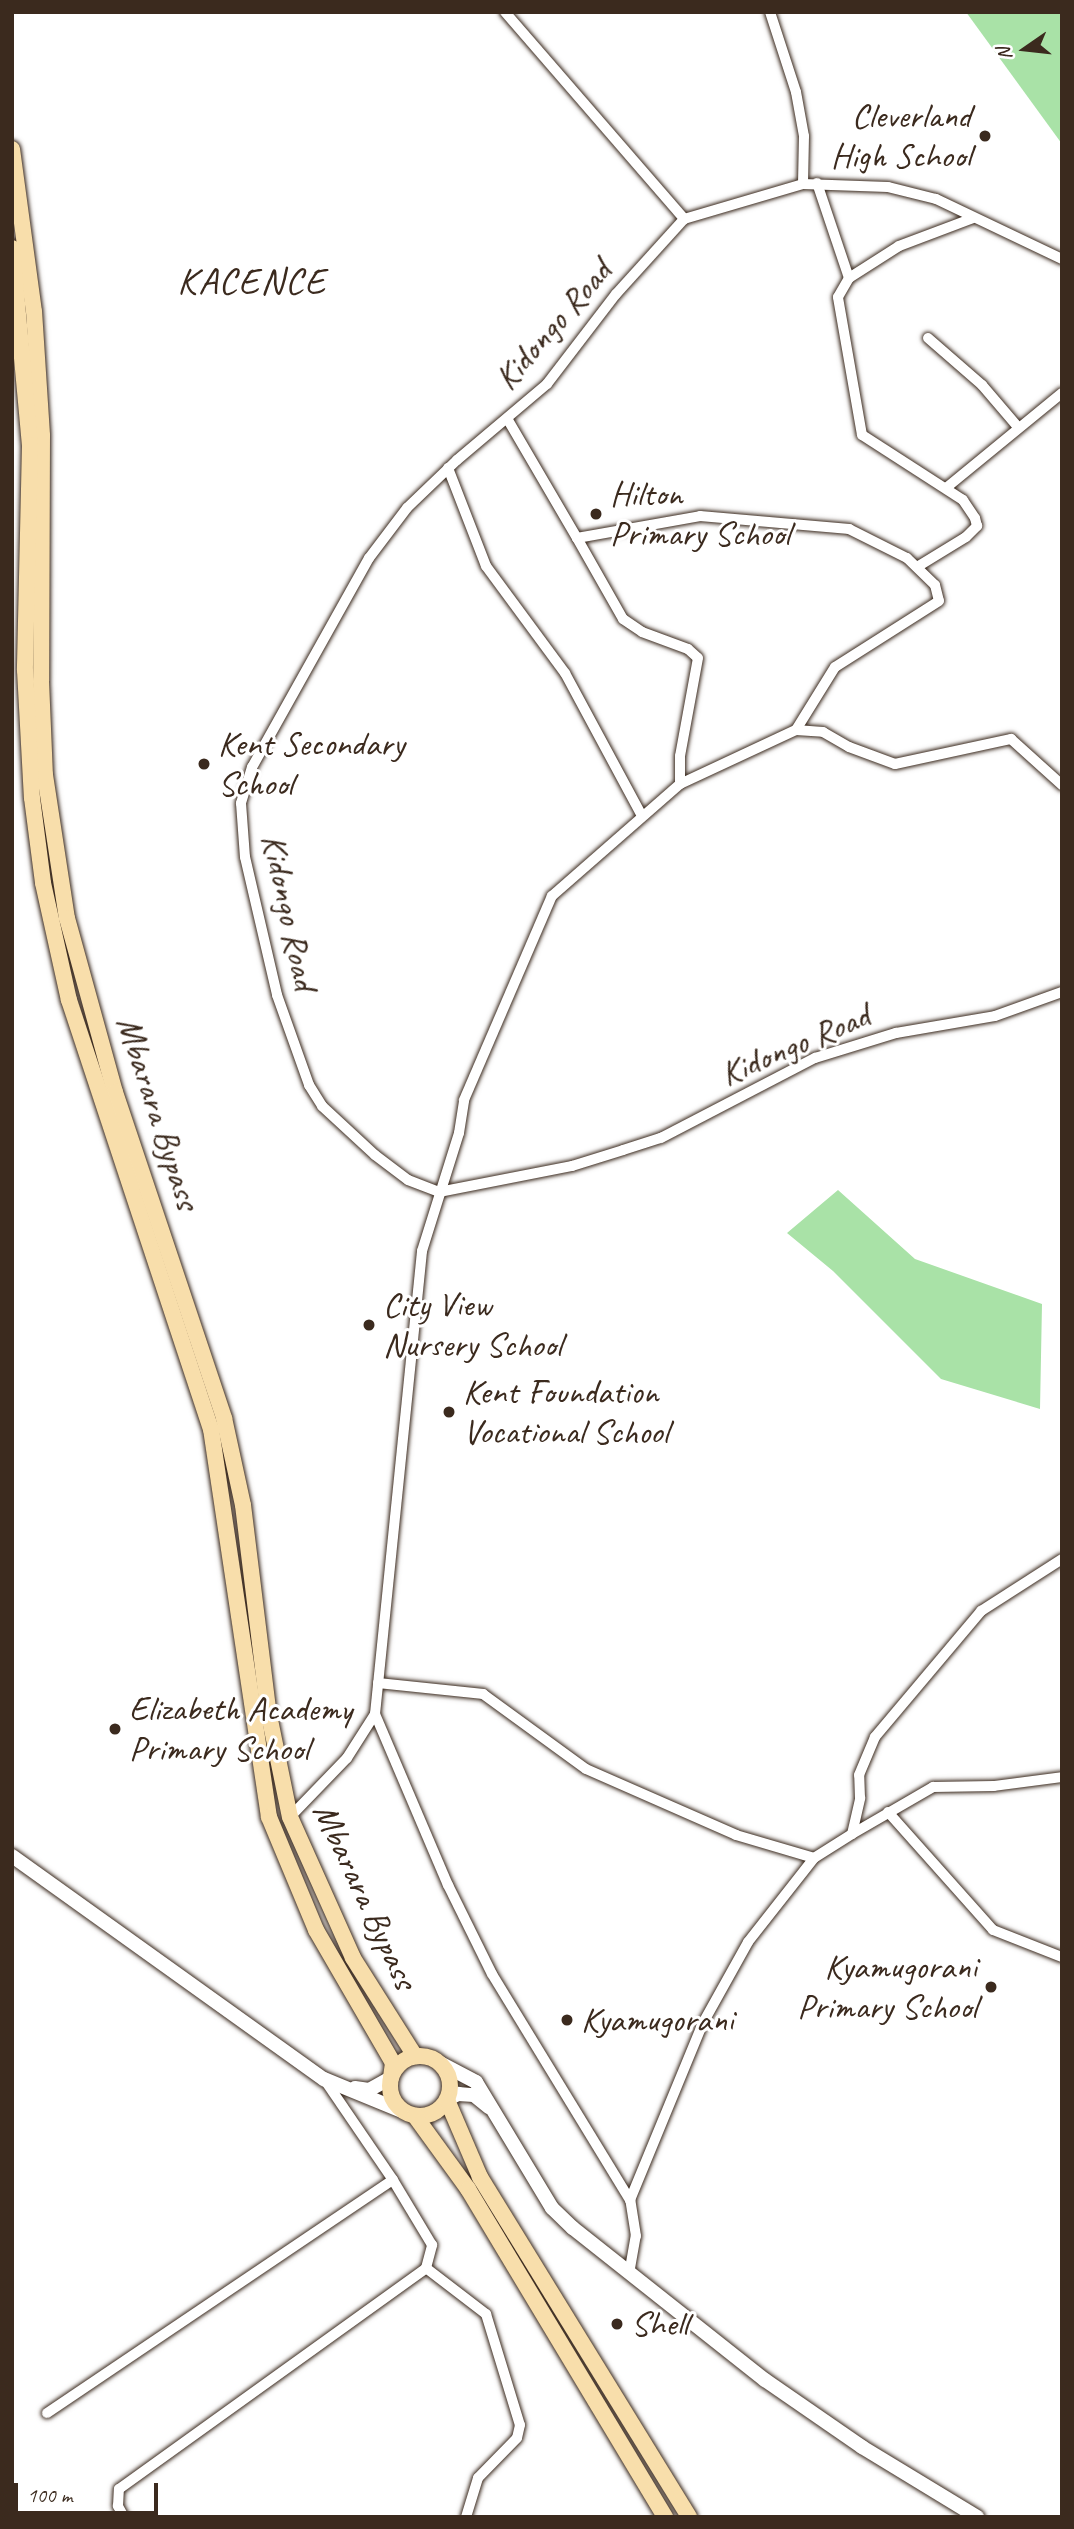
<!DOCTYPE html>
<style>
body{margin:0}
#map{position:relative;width:1074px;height:2529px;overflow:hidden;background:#fff;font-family:Caveat,sans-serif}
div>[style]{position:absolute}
.green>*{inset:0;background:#a9e2a7}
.roads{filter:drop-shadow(0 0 2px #3b2a1e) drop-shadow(0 0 2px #3b2a1e)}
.minor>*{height:10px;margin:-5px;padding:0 5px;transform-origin:5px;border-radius:5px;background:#fff}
.secondary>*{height:14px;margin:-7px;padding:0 7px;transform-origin:7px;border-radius:7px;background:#fff}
.trunk>*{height:16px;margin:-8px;padding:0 8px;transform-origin:8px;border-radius:8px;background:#f8deab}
.trunk>.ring{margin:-8px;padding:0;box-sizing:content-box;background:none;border:16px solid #f8deab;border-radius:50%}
.dots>*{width:19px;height:19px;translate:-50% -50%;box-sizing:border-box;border:4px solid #fff;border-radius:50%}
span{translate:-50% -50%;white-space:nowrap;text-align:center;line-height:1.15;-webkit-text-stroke:6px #fff;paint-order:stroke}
.poi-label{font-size:35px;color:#3b2a1e}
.right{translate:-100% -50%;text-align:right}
.left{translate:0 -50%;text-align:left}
.street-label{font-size:35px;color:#3b2a1e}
.quarter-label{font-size:38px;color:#3b2a1e;letter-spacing:2px}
.frame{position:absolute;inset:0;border:14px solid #3b2a1e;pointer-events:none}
.north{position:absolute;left:990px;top:14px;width:70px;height:70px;-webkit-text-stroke:5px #fff;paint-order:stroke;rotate:256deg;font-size:19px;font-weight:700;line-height:28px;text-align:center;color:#3b2a1e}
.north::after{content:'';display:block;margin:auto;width:24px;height:32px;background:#3b2a1e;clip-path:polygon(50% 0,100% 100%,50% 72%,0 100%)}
.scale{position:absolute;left:14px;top:2483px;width:144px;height:32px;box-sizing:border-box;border:4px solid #3b2a1e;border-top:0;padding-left:9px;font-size:21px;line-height:24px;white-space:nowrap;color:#3b2a1e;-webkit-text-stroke:5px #fff;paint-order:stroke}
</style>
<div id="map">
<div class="green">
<i style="clip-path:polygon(966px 12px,1062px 12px,1062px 144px)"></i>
<i style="clip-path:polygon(838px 1190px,915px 1259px,1042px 1304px,1040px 1409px,941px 1379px,833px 1271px,787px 1233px)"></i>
</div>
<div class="roads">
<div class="minor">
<i style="left:505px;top:12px;width:274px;rotate:49.1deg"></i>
<i style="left:770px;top:12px;width:84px;rotate:72deg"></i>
<i style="left:796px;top:92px;width:45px;rotate:79.7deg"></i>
<i style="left:804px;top:136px;width:48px;rotate:91.2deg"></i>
<i style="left:817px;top:183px;width:100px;rotate:71.4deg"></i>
<i style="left:1062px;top:259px;width:140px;rotate:-154.5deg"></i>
<i style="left:936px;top:199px;width:49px;rotate:-166deg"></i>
<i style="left:888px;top:187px;width:85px;rotate:-178deg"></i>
<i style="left:803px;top:184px;width:124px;rotate:163.6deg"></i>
<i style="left:684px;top:219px;width:101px;rotate:132.2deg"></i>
<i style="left:616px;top:294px;width:113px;rotate:127.5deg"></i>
<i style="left:547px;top:384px;width:118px;rotate:139.8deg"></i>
<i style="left:457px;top:460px;width:69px;rotate:136.2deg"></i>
<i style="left:407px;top:508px;width:63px;rotate:127.2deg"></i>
<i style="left:369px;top:558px;width:240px;rotate:119.2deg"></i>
<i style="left:252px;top:767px;width:38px;rotate:107deg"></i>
<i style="left:241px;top:803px;width:54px;rotate:85.8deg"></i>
<i style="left:245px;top:857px;width:142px;rotate:76.9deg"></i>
<i style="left:277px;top:995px;width:96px;rotate:70.4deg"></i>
<i style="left:309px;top:1085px;width:25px;rotate:58deg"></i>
<i style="left:322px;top:1106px;width:72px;rotate:42.8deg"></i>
<i style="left:375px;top:1155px;width:41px;rotate:37.1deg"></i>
<i style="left:408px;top:1180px;width:33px;rotate:21deg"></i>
<i style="left:439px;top:1192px;width:136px;rotate:-11.1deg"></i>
<i style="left:572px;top:1166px;width:53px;rotate:-17.4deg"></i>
<i style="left:623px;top:1150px;width:40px;rotate:-18deg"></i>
<i style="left:661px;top:1138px;width:174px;rotate:-27.5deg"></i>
<i style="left:815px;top:1058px;width:85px;rotate:-17.2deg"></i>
<i style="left:896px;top:1033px;width:100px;rotate:-9.7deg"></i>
<i style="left:995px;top:1016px;width:71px;rotate:-19.7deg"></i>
<i style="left:928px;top:338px;width:72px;rotate:41deg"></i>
<i style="left:982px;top:385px;width:54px;rotate:49.5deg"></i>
<i style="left:508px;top:420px;width:137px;rotate:59.7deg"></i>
<i style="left:577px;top:538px;width:125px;rotate:-10.1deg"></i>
<i style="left:700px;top:516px;width:150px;rotate:5deg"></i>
<i style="left:849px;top:529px;width:65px;rotate:26.6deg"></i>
<i style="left:907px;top:558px;width:39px;rotate:44deg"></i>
<i style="left:935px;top:585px;width:16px;rotate:76deg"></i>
<i style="left:939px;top:601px;width:123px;rotate:147.6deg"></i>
<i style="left:835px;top:667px;width:74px;rotate:121.8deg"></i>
<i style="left:448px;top:468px;width:105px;rotate:68.8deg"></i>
<i style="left:486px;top:566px;width:133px;rotate:53.6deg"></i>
<i style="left:565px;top:673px;width:162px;rotate:61.7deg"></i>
<i style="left:946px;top:488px;width:150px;rotate:-39.3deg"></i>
<i style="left:577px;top:538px;width:93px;rotate:60.4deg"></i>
<i style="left:623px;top:619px;width:23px;rotate:34deg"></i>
<i style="left:642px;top:632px;width:49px;rotate:20.3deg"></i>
<i style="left:688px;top:649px;width:13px;rotate:42deg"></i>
<i style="left:698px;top:658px;width:100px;rotate:100.4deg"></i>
<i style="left:680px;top:756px;width:28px;rotate:90deg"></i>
<i style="left:917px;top:567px;width:57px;rotate:-31.5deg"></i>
<i style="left:966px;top:537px;width:16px;rotate:-45deg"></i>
<i style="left:977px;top:526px;width:8px;rotate:-104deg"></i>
<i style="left:975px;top:518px;width:22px;rotate:-124deg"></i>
<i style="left:963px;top:500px;width:120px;rotate:-147.2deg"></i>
<i style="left:862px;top:435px;width:140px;rotate:-99.9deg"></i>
<i style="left:838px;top:297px;width:22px;rotate:-60deg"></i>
<i style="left:849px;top:278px;width:59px;rotate:-32.6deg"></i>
<i style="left:899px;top:246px;width:79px;rotate:-20.7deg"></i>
<i style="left:378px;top:1683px;width:106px;rotate:6deg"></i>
<i style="left:483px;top:1694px;width:127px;rotate:36.1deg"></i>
<i style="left:586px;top:1769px;width:164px;rotate:23.7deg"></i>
<i style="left:736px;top:1835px;width:81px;rotate:16.4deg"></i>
<i style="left:375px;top:1714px;width:186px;rotate:66.9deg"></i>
<i style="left:448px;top:1885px;width:99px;rotate:63.7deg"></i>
<i style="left:492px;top:1974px;width:265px;rotate:58.6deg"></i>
<i style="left:888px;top:1812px;width:158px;rotate:48.3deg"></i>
<i style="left:993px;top:1930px;width:74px;rotate:21.4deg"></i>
<i style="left:290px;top:1817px;width:82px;rotate:-46deg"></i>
<i style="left:347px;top:1758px;width:52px;rotate:-57.5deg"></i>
<i style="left:375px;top:1714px;width:465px;rotate:-84.2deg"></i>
<i style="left:422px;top:1251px;width:124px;rotate:-72.6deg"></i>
<i style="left:459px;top:1133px;width:33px;rotate:-81deg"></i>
<i style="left:464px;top:1100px;width:222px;rotate:-66.7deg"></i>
<i style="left:552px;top:896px;width:170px;rotate:-41.2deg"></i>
<i style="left:680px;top:784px;width:128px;rotate:-25deg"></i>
<i style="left:796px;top:730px;width:27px;rotate:4deg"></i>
<i style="left:823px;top:732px;width:30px;rotate:30deg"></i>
<i style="left:849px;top:747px;width:49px;rotate:20.3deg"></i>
<i style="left:895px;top:764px;width:119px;rotate:-12.2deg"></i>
<i style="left:1011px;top:739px;width:69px;rotate:42deg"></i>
<i style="left:852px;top:1834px;width:94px;rotate:-30.1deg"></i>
<i style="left:933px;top:1787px;width:61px;rotate:-0.9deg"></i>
<i style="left:994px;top:1786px;width:69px;rotate:-7.5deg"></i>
<i style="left:426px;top:2268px;width:76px;rotate:37.5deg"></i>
<i style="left:486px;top:2314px;width:116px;rotate:73deg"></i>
<i style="left:520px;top:2425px;width:13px;rotate:103deg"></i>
<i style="left:517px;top:2438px;width:56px;rotate:134.3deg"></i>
<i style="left:478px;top:2478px;width:41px;rotate:107.1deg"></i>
<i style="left:629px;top:2274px;width:39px;rotate:-80deg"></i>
<i style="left:636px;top:2236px;width:36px;rotate:-99deg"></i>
<i style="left:630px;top:2200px;width:191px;rotate:-67.6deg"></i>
<i style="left:703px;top:2023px;width:93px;rotate:-60.9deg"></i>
<i style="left:748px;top:1942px;width:107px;rotate:-51.8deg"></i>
<i style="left:814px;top:1858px;width:45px;rotate:-32.3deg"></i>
<i style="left:852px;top:1834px;width:37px;rotate:-77deg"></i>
<i style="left:860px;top:1798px;width:23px;rotate:-92deg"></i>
<i style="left:859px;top:1775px;width:41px;rotate:-67.2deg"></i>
<i style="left:875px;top:1737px;width:165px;rotate:-49.9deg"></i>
<i style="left:981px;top:1611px;width:96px;rotate:-32.7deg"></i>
<i style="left:47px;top:2413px;width:417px;rotate:-34deg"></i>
<i style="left:393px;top:2180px;width:122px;rotate:-124.3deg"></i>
<i style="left:124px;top:2517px;width:13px;rotate:-119deg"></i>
<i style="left:118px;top:2506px;width:17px;rotate:-87deg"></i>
<i style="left:119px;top:2489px;width:378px;rotate:-35.7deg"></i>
<i style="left:426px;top:2268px;width:24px;rotate:-75deg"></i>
<i style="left:432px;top:2245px;width:76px;rotate:-121deg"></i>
</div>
<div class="secondary">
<i style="left:12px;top:1856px;width:384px;rotate:35.6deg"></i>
<i style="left:324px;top:2079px;width:87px;rotate:22.4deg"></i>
<i style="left:438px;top:2062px;width:43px;rotate:27.8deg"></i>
<i style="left:476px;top:2082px;width:147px;rotate:58.9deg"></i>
<i style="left:552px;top:2208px;width:29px;rotate:44deg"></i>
<i style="left:573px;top:2228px;width:245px;rotate:38.4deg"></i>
<i style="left:765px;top:2380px;width:118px;rotate:34.6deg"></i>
<i style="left:862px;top:2447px;width:135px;rotate:31.3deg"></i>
<i style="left:355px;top:2088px;width:14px;rotate:8deg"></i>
<i style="left:369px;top:2090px;width:25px;rotate:-29deg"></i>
<i style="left:447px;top:2100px;width:13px;rotate:-29deg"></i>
<i style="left:458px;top:2094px;width:16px;rotate:4deg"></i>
<i style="left:474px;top:2095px;width:19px;rotate:39deg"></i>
</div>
<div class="trunk">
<i style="left:12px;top:149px;width:163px;rotate:82.3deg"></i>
<i style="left:34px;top:311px;width:125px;rotate:86.3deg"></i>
<i style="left:42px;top:436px;width:245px;rotate:90.2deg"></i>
<i style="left:41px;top:681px;width:94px;rotate:87.6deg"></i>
<i style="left:45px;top:775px;width:145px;rotate:81.3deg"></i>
<i style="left:67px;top:918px;width:180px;rotate:74.6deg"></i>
<i style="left:115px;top:1092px;width:344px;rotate:71.5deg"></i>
<i style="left:224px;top:1418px;width:89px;rotate:77.7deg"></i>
<i style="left:243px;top:1505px;width:207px;rotate:83deg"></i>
<i style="left:268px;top:1710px;width:109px;rotate:78.4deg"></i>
<i style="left:290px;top:1817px;width:154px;rotate:65.9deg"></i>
<i style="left:353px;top:1958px;width:116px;rotate:57.7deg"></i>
<i style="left:12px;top:248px;width:198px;rotate:84.8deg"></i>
<i style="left:30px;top:445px;width:225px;rotate:91.3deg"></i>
<i style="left:25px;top:670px;width:128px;rotate:86.9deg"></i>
<i style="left:32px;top:798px;width:86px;rotate:82.6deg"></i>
<i style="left:43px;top:883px;width:120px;rotate:77.5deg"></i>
<i style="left:69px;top:1000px;width:452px;rotate:71.7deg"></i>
<i style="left:211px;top:1429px;width:392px;rotate:81.5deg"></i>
<i style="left:269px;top:1817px;width:122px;rotate:67.4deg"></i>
<i style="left:316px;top:1930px;width:154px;rotate:59.9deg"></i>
<i style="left:393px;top:2063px;width:15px;rotate:98deg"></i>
<i class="ring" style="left:390px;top:2056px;width:44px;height:44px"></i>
<i style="left:447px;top:2100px;width:84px;rotate:66.8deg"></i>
<i style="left:480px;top:2177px;width:399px;rotate:58.4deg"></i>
<i style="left:415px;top:2116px;width:90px;rotate:54deg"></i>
<i style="left:468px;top:2189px;width:383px;rotate:59deg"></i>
</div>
</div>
<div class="dots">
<i style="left:985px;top:136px;background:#3b2a1e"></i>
<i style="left:596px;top:514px;background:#3b2a1e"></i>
<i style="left:204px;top:764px;background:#3b2a1e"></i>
<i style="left:369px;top:1325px;background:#3b2a1e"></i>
<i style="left:449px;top:1412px;background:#3b2a1e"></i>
<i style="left:115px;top:1729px;background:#3b2a1e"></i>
<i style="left:991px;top:1987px;background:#3b2a1e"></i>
<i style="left:567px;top:2020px;background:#3b2a1e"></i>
<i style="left:617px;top:2324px;background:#3b2a1e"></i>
</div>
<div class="poi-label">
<span class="right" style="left:971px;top:136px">Cleverland<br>High School</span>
<span class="left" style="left:610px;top:514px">Hilton<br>Primary School</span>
<span class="left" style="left:218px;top:764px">Kent Secondary<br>School</span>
<span class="left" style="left:383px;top:1325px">City View<br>Nursery School</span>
<span class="left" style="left:463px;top:1412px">Kent Foundation<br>Vocational School</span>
<span class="left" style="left:129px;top:1729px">Elizabeth Academy<br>Primary School</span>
<span class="right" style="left:977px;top:1987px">Kyamugorani<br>Primary School</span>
<span class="left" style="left:581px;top:2020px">Kyamugorani</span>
<span class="left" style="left:631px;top:2324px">Shell</span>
</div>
<div class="street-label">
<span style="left:553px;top:325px;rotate:-49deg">Kidongo Road</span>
<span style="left:289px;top:912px;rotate:78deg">Kidongo Road</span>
<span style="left:795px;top:1045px;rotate:-23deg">Kidongo Road</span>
<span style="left:158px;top:1113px;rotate:72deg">Mbarara Bypass</span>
<span style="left:365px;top:1896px;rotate:65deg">Mbarara Bypass</span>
</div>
<div class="quarter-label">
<span style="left:252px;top:281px">KACENCE</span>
</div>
<div class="frame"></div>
<div class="north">N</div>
<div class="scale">100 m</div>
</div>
